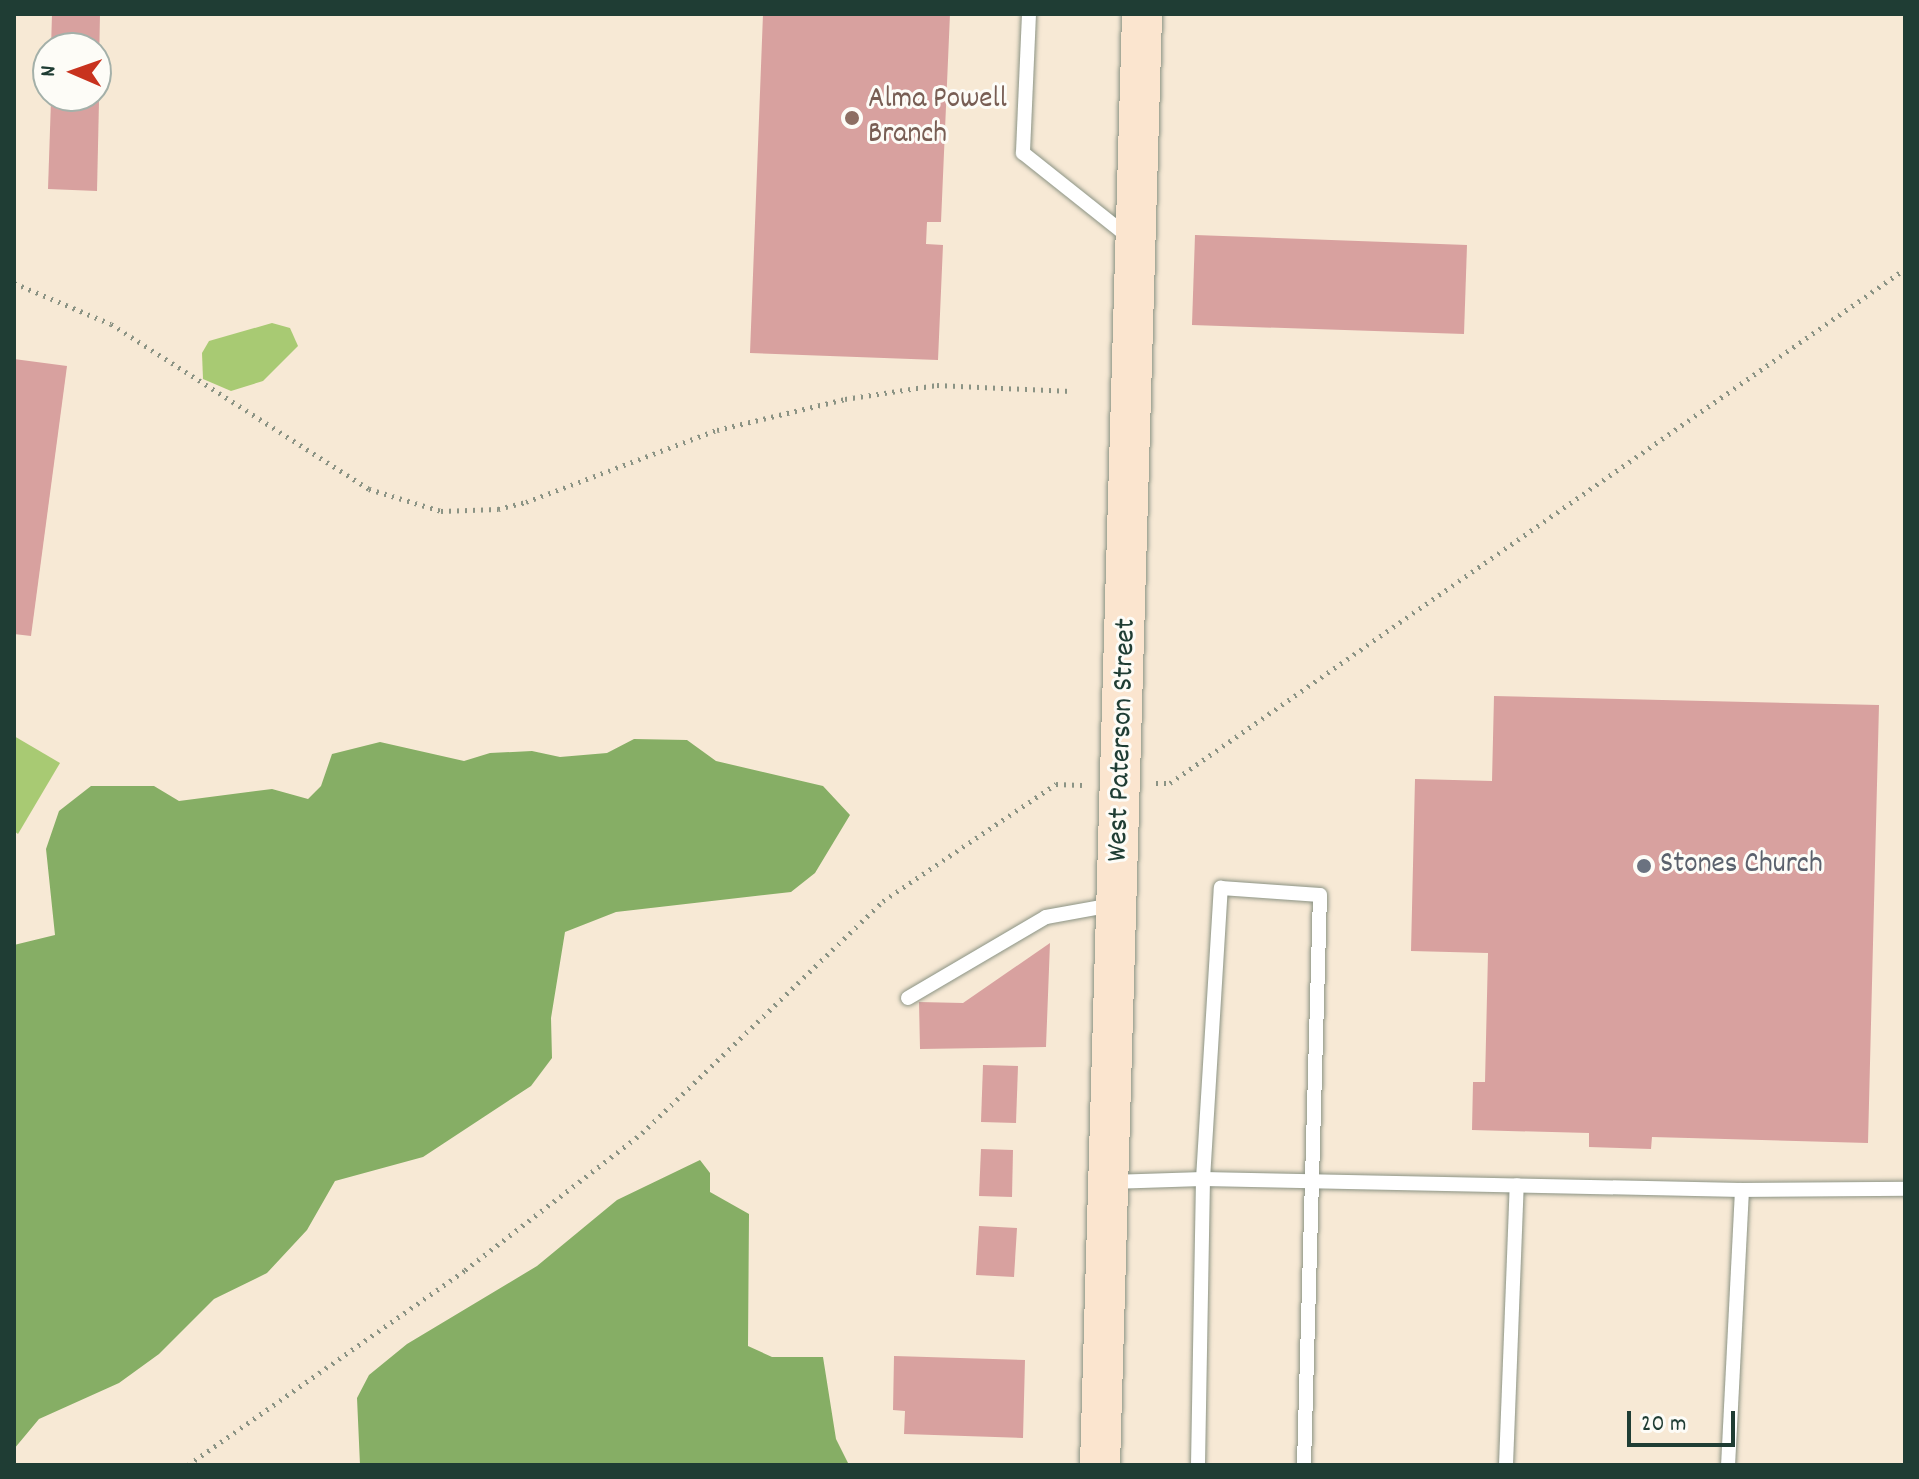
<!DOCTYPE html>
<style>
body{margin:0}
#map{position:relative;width:1919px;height:1479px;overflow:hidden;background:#f7e9d5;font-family:Dekko,sans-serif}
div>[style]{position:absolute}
.green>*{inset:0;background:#a8ca73}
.forest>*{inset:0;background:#86ae65}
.building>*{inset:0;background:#d8a19f}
.path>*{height:5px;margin-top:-2.5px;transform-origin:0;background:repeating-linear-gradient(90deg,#8b9384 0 2px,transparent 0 8px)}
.roads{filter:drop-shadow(0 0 2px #8b9384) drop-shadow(0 0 2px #8b9384)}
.lane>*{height:14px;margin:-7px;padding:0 7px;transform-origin:7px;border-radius:7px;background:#fff}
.secondary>*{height:40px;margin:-20px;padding:0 20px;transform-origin:20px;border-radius:20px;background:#fbe5cf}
.dots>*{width:22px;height:22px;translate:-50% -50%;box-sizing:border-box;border:4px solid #fdfcf7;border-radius:50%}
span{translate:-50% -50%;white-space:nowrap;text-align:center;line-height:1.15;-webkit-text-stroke:6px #fdfcf7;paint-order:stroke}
.education-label{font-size:30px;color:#785e54}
.left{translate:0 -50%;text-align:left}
.street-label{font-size:30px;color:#1f3d34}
.worship-label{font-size:30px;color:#5b616d}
.frame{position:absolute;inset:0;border:16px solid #1f3d34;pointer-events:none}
.north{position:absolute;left:32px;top:32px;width:80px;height:80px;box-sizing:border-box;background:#fdfcf7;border:2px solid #a4b0a9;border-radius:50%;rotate:272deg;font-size:22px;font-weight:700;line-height:32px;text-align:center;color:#1f3d34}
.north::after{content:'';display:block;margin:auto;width:28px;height:36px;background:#c8321e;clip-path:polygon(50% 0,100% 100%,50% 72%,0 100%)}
.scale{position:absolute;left:1627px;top:1411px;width:108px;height:36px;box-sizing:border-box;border:4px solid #1f3d34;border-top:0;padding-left:10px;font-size:24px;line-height:28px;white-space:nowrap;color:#1f3d34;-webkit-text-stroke:6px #fdfcf7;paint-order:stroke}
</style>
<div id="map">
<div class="green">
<i style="clip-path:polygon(272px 323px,290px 328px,298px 346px,263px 381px,231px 391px,203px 379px,202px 353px,209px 341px)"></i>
<i style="clip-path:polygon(14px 736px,60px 763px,18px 834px,14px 831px)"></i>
</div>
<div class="forest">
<i style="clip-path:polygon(634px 739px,687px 740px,716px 761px,823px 786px,850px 815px,815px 873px,791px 892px,616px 912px,565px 932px,551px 1018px,552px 1058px,531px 1086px,423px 1157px,335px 1181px,307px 1230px,267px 1273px,214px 1299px,159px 1354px,119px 1383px,39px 1419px,14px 1449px,14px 945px,55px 935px,46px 849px,59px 811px,91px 786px,154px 786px,179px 801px,272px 789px,308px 799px,321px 786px,332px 754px,380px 742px,464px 761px,490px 753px,532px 751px,560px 757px,607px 753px)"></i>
<i style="clip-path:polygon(700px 1160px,710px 1173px,710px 1192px,749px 1214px,748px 1346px,772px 1357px,823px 1357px,836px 1439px,849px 1465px,360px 1465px,357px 1398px,369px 1375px,407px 1344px,537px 1266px,617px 1200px)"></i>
</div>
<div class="building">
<i style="clip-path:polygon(52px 14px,100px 14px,99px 66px,96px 48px,51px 48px)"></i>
<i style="clip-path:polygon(763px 14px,950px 14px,941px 222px,927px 222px,926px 244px,943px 245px,938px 360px,750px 353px)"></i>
<i style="clip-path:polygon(51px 100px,99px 101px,97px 191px,48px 189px)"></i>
<i style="clip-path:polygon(1195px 235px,1467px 245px,1464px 334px,1192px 325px)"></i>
<i style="clip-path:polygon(14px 359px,67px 366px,31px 636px,14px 634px)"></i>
<i style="clip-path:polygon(1494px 696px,1879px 705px,1868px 1143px,1652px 1137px,1651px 1149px,1589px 1147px,1589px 1133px,1472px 1130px,1473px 1082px,1485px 1082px,1488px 953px,1411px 951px,1415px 779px,1492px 781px)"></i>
<i style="clip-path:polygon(1050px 943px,1046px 1047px,920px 1049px,919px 1002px,963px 1003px)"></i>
<i style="clip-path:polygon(983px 1065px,1018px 1066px,1016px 1123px,981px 1122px)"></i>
<i style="clip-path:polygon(981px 1149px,1013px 1150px,1012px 1197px,979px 1196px)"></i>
<i style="clip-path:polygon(979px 1226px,1017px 1228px,1014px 1277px,976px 1275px)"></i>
<i style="clip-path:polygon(894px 1356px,1025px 1360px,1023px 1438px,904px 1434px,905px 1411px,893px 1410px)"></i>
</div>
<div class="path">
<i style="left:14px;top:283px;width:105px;rotate:22.9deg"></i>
<i style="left:111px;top:324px;width:306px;rotate:32.6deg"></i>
<i style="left:369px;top:489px;width:75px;rotate:17deg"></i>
<i style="left:441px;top:511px;width:57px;rotate:-2deg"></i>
<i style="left:498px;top:509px;width:29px;rotate:-14deg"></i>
<i style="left:526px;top:502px;width:204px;rotate:-20.7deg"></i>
<i style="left:717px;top:430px;width:132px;rotate:-13.6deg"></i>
<i style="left:845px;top:399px;width:93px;rotate:-8.7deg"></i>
<i style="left:937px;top:385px;width:134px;rotate:2.6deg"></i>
<i style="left:1156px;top:783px;width:14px"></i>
<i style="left:1170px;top:783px;width:897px;rotate:-34.97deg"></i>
<i style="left:188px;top:1465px;width:339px;rotate:-35.1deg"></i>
<i style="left:465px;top:1270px;width:224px;rotate:-37.7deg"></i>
<i style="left:642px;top:1133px;width:335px;rotate:-43.9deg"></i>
<i style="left:883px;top:901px;width:209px;rotate:-34.1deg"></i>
<i style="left:1056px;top:784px;width:26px;rotate:2deg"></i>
</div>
<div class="roads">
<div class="lane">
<i style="left:1029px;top:14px;width:139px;rotate:92.5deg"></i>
<i style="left:1023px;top:153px;width:137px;rotate:38.5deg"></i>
<i style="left:908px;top:998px;width:160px;rotate:-30.4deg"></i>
<i style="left:1046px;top:917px;width:68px;rotate:-10.2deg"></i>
<i style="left:1110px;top:1182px;width:93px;rotate:-1.8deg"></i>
<i style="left:1203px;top:1179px;width:539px;rotate:1.17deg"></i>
<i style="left:1742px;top:1190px;width:275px;rotate:92.9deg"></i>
<i style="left:1742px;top:1190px;width:163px;rotate:-0.4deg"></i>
<i style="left:1198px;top:1465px;width:286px;rotate:-89deg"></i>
<i style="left:1203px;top:1179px;width:292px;rotate:-86.5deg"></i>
<i style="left:1221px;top:888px;width:99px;rotate:4deg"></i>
<i style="left:1320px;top:895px;width:570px;rotate:91.61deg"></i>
<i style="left:1506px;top:1465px;width:280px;rotate:-87.8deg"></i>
</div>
<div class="secondary">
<i style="left:1100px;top:1465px;width:1452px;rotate:-88.34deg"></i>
</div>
</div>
<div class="dots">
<i style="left:852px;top:118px;background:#8d6e63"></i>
<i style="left:1644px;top:866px;background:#6b7280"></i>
</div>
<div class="education-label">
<span class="left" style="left:868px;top:118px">Alma Powell<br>Branch</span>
</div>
<div class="street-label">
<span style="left:1124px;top:740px;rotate:-88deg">West Paterson Street</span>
</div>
<div class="worship-label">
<span class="left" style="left:1660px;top:866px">Stones Church</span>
</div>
<div class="frame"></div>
<div class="north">N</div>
<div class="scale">20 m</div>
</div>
